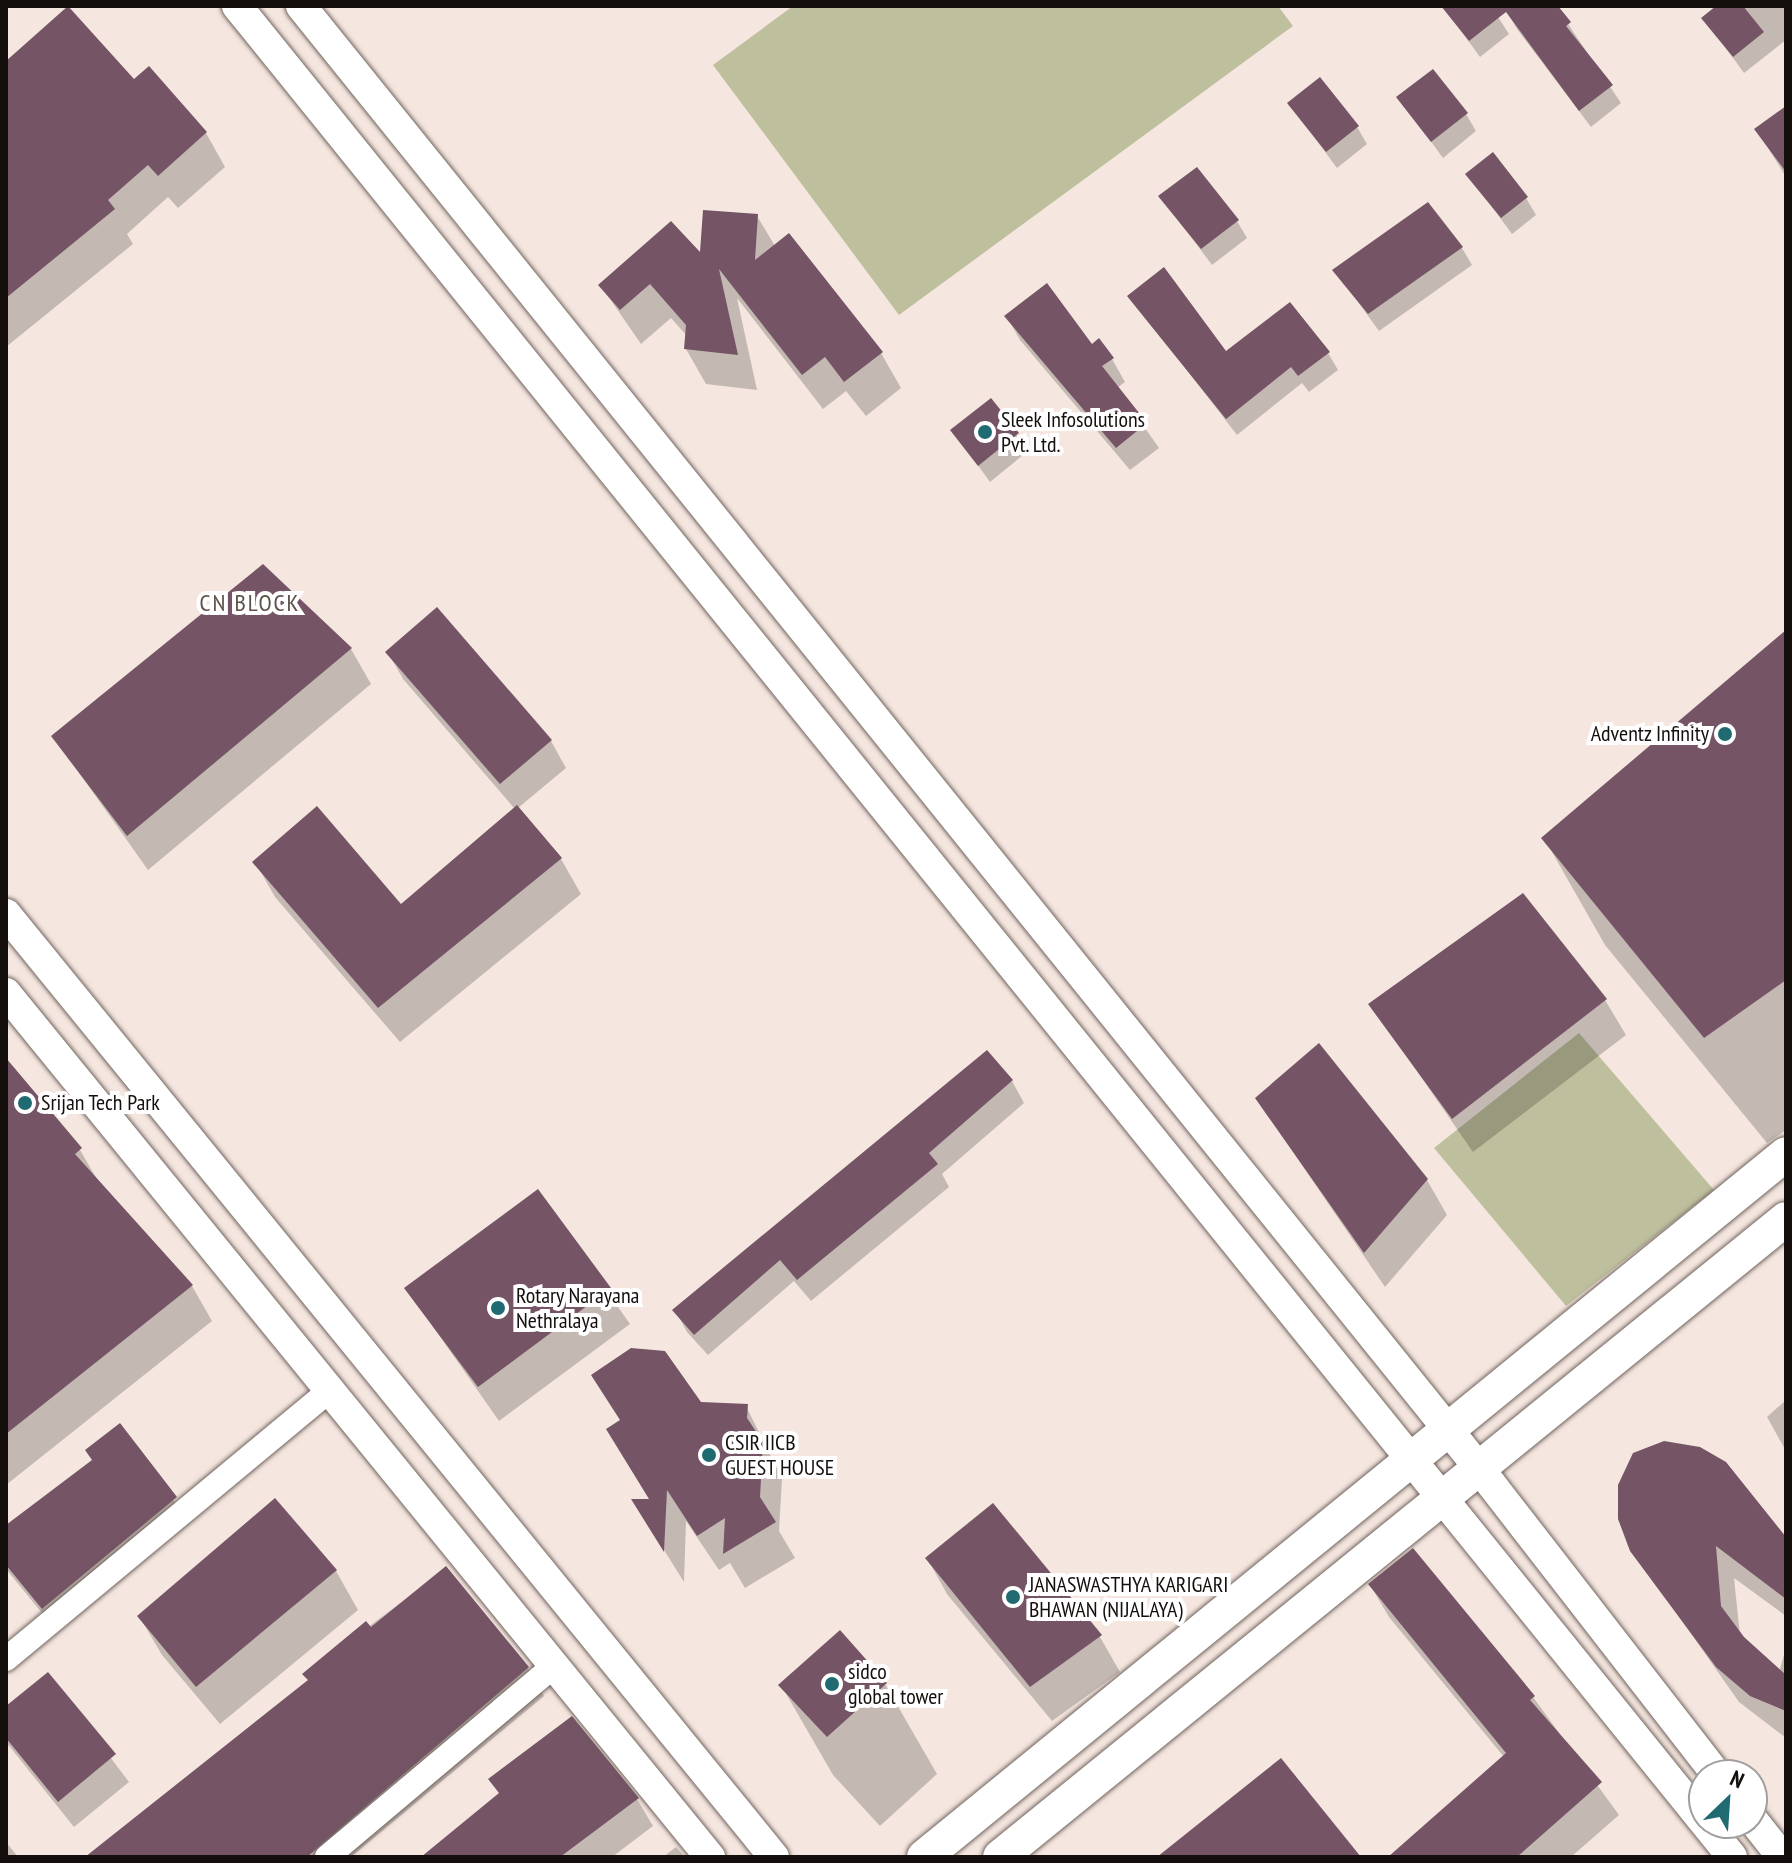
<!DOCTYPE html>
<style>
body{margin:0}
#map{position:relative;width:1792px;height:1863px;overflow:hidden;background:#f5e7e0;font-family:"PT Sans Narrow",sans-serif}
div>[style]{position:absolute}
.green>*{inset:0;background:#bec09d}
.shadow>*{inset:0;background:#0003}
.building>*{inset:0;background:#745465}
.roads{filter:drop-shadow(0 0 2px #71645e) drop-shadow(0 0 2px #71645e)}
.minor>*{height:24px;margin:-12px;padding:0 12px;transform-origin:12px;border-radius:12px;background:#fff}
.tertiary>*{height:30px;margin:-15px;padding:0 15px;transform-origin:15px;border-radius:15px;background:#fff}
.secondary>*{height:34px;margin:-17px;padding:0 17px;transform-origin:17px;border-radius:17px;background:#fff}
.dots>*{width:22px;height:22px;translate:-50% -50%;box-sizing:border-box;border:4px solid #fff;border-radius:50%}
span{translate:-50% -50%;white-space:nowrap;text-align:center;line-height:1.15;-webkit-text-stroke:8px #fff;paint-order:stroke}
.poi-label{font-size:22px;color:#140f0d}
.left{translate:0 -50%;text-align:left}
.right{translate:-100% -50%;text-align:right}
.neighbourhood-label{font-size:24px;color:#5e524c;letter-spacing:2px}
.frame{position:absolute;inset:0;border:8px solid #140f0d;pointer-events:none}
.north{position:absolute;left:1688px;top:1759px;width:80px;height:80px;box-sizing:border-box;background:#fff;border:2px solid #a19f9e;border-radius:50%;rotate:25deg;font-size:22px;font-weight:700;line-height:32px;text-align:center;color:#140f0d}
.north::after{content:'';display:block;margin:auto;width:28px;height:36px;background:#206b72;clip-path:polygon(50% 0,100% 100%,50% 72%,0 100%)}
</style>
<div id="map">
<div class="green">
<i style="clip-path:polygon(793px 6px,1278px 6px,1293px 26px,899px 315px,713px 65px)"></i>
<i style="clip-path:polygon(1579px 1033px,1714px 1190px,1566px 1306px,1434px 1148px)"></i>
</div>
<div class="shadow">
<i style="clip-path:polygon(1443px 6px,1491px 6px,1509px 34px,1480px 57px)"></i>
<i style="clip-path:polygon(1514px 6px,1556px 6px,1621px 103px,1591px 127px,1517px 29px,1507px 12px)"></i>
<i style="clip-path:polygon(1719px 6px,1786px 6px,1786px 40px,1744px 73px,1704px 18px)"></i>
<i style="clip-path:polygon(6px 64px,134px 82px,148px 69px,206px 133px,225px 167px,178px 208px,168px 197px,127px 234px,133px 244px,6px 347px)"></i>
<i style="clip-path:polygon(1399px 98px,1466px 114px,1476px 131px,1443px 158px)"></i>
<i style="clip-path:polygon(1289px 103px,1357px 127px,1367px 144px,1337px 168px)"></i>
<i style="clip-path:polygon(1786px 108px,1786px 177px,1757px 130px)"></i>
<i style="clip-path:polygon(1468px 174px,1526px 198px,1536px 215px,1512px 234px)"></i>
<i style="clip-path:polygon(1161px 197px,1237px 221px,1247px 238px,1212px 265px)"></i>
<i style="clip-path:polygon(757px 216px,775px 246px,881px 353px,901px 388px,866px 416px,846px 391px,823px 409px,737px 298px,757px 390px,706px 384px,686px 349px,687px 336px,671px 318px,641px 344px,601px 286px,701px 257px)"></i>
<i style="clip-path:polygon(1462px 248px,1472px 265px,1379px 331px,1335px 270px)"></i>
<i style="clip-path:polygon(1130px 296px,1226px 354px,1328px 353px,1338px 370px,1309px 392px,1302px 383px,1237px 435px)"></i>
<i style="clip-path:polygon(1007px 317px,1092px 346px,1112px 359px,1125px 382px,1117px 388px,1159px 448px,1130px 470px,1020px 340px)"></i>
<i style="clip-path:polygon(991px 401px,1028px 451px,990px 482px,953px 431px)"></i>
<i style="clip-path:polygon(437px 610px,551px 741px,566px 768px,518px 808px,561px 859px,581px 894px,400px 1042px,275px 897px,255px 862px,401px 907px,515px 809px,403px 679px,388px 652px)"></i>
<i style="clip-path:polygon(1786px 633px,1786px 1130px,1767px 1143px,1605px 945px,1544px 838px)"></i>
<i style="clip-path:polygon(351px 649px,371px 684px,148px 870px,53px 736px)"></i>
<i style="clip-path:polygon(1605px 1000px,1626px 1035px,1473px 1152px,1371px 1005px)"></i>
<i style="clip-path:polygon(6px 1061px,80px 1150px,101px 1186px,192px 1286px,212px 1321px,6px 1485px)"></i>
<i style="clip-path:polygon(1012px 1081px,1024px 1103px,942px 1174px,949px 1187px,811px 1301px,794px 1281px,708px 1355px,687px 1332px,675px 1310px)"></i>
<i style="clip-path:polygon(1257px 1099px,1427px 1180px,1447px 1215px,1385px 1287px)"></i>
<i style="clip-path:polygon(537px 1192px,630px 1324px,499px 1421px,406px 1288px)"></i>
<i style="clip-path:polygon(1786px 1400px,1786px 1451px,1767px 1417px)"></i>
<i style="clip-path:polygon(700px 1404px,746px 1406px,782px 1479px,779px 1531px,795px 1558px,745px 1588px,730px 1563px,719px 1570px,686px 1521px,684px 1582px,654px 1534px,651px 1501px)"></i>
<i style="clip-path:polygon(120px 1426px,187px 1519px,55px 1629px,6px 1569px,6px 1528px,94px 1461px)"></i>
<i style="clip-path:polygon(275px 1501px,336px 1571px,358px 1610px,220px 1724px,162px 1655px,139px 1616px)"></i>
<i style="clip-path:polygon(992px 1506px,1100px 1637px,1120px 1672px,1052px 1721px,947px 1594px,927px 1558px)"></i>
<i style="clip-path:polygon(1786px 1538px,1786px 1616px,1734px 1578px,1740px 1635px,1779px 1672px,1786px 1648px,1786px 1738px,1739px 1702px,1632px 1550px)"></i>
<i style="clip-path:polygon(446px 1569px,528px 1668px,544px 1696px,351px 1857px,87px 1857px,309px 1682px,305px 1674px)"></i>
<i style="clip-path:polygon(1370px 1585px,1533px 1697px,1619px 1815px,1571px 1857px,1391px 1857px,1504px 1757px,1389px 1617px)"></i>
<i style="clip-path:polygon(48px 1675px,129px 1782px,74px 1827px,6px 1742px,6px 1709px)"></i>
<i style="clip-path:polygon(885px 1684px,937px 1774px,880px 1826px,833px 1775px,781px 1685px)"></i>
<i style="clip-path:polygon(491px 1779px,637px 1799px,653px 1826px,612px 1857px,424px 1857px,500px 1795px)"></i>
<i style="clip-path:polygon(6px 1842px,18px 1857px,6px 1857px)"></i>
<i style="clip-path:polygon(676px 1847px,685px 1857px,663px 1857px)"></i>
</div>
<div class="building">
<i style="clip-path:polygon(68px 6px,134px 79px,149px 66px,207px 132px,158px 176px,148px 165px,108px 200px,115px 209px,6px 298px,6px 61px)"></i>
<i style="clip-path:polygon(1441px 6px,1558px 6px,1571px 22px,1566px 26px,1613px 85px,1579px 111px,1506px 12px,1469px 41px)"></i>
<i style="clip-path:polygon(1716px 6px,1743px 6px,1764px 32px,1733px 57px,1701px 18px)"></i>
<i style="clip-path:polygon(1433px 69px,1468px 113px,1431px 142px,1396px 97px)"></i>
<i style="clip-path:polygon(1320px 77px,1359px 126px,1326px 152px,1287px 103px)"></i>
<i style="clip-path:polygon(1786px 106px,1786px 172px,1754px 129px)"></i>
<i style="clip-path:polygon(1493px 152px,1528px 197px,1501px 218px,1465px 174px)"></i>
<i style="clip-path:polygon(1197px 167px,1239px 220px,1201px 249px,1158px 196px)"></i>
<i style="clip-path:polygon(1428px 202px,1463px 247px,1368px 314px,1332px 270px)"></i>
<i style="clip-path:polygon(703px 210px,758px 214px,755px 260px,789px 233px,883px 352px,844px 382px,825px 357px,802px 375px,719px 269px,738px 355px,684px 349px,686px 325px,650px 284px,620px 310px,598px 285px,671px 221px,700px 252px)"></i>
<i style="clip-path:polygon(1164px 267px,1226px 351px,1290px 302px,1330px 352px,1298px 376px,1291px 367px,1226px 419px,1127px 296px)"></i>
<i style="clip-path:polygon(1047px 283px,1092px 344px,1099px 338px,1114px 358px,1102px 366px,1147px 423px,1116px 448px,1004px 316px)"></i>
<i style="clip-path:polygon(991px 398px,1019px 433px,978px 466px,950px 430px)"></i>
<i style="clip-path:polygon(263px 564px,352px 648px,127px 836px,51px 736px)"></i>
<i style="clip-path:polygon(437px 607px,552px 740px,500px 784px,385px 652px)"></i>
<i style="clip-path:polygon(1786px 630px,1786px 980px,1704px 1038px,1541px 838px)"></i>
<i style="clip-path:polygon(517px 805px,562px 858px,378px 1008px,252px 862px,317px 806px,401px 904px)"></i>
<i style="clip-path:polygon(1523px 893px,1607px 999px,1452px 1119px,1368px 1004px)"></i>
<i style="clip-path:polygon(1319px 1043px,1428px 1179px,1364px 1253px,1255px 1098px)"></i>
<i style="clip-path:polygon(987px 1050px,1013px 1080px,929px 1153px,938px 1164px,797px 1280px,780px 1260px,694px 1335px,672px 1310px)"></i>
<i style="clip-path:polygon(6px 1058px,82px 1148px,75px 1154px,193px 1285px,6px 1434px)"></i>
<i style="clip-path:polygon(538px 1189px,611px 1288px,478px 1387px,404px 1288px)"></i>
<i style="clip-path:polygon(631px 1348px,665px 1351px,701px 1402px,748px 1404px,747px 1418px,763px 1442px,760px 1497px,776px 1522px,723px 1554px,725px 1518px,697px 1536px,667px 1490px,664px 1552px,631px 1499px,649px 1499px,606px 1429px,620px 1420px,591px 1375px)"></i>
<i style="clip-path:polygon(120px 1423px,177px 1497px,42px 1609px,6px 1565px,6px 1525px,92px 1460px,85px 1450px)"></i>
<i style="clip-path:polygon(1664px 1441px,1700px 1447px,1726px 1462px,1786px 1537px,1786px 1599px,1716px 1546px,1721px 1606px,1744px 1637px,1786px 1675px,1786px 1711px,1750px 1696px,1716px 1667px,1630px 1551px,1618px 1519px,1618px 1485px,1633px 1453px)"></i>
<i style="clip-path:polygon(275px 1498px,337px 1570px,196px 1687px,137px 1616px)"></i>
<i style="clip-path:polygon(993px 1503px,1102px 1635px,1030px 1687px,925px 1558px)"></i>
<i style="clip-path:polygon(1413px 1548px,1535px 1696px,1530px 1700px,1602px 1782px,1517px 1857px,1388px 1857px,1506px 1753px,1368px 1584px)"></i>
<i style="clip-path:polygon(446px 1566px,529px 1667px,307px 1857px,85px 1857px,308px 1680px,302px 1674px,366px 1621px,371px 1627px)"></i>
<i style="clip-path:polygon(840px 1630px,887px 1683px,827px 1737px,778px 1685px)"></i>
<i style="clip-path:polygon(48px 1672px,116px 1754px,58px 1802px,6px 1738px,6px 1706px)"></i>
<i style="clip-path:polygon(572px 1716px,639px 1798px,560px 1857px,421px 1857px,499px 1793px,488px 1779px)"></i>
<i style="clip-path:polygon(1281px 1758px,1361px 1857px,1157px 1857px)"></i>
</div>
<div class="roads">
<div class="minor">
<i style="left:6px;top:1659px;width:421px;rotate:-39.7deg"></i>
<i style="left:327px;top:1857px;width:297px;rotate:-40.1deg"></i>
</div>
<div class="tertiary">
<i style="left:237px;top:6px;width:2379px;rotate:51.07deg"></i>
<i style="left:301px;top:6px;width:1876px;rotate:51.14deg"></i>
<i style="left:1478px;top:1467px;width:390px;rotate:52.2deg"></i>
<i style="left:6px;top:914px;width:1216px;rotate:50.84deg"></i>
<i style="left:6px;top:993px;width:1115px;rotate:50.83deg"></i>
<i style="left:1752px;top:1819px;width:48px;rotate:51.7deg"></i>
</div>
<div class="secondary">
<i style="left:924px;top:1857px;width:1112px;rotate:-39.2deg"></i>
<i style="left:1000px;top:1857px;width:1012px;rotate:-39.07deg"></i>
</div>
</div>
<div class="dots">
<i style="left:985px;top:432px;background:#206b72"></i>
<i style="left:1725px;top:734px;background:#206b72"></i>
<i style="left:25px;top:1103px;background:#206b72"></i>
<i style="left:498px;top:1308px;background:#206b72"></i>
<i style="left:709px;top:1455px;background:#206b72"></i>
<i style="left:1013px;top:1597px;background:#206b72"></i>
<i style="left:832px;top:1684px;background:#206b72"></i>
</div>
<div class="poi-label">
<span class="left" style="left:1001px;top:432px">Sleek Infosolutions<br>Pvt. Ltd.</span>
<span class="right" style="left:1709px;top:734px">Adventz Infinity</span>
<span class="left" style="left:41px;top:1103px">Srijan Tech Park</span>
<span class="left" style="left:516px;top:1308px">Rotary Narayana<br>Nethralaya</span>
<span class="left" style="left:725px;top:1455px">CSIR IICB<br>GUEST HOUSE</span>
<span class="left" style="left:1029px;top:1597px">JANASWASTHYA KARIGARI<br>BHAWAN (NIJALAYA)</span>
<span class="left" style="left:848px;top:1684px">sidco<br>global tower</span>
</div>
<div class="neighbourhood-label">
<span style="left:250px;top:603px">CN BLOCK</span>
</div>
<div class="frame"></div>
<div class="north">N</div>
</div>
